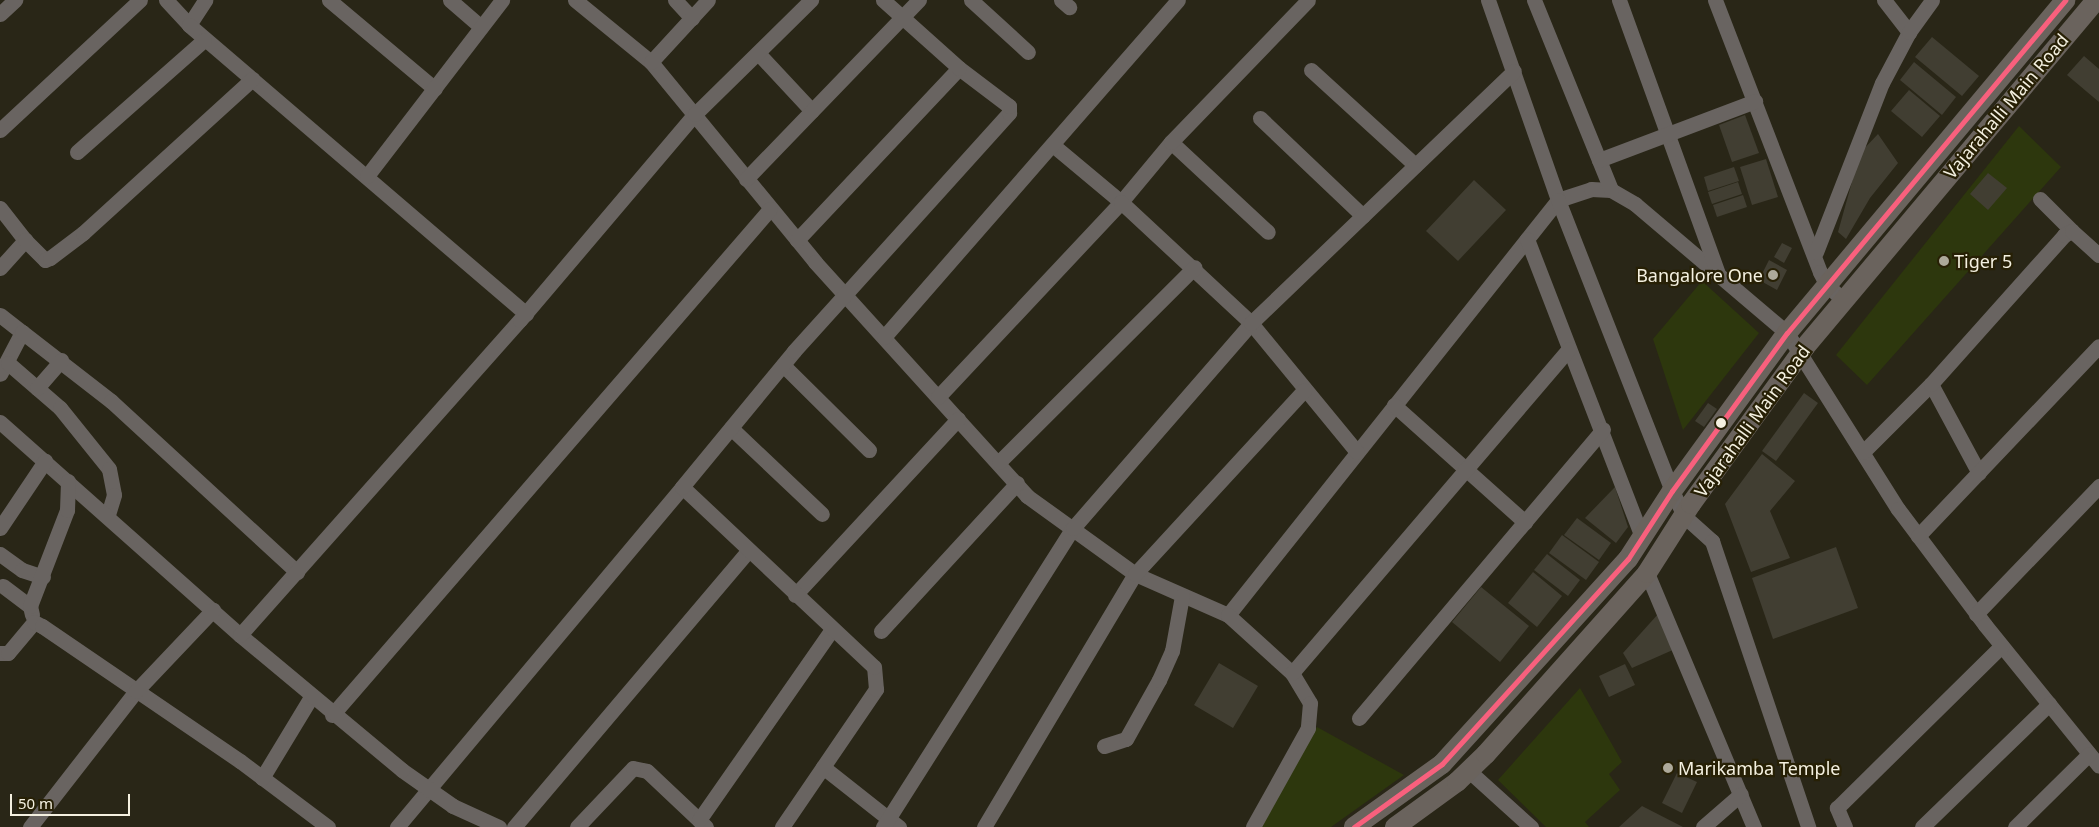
<!DOCTYPE html>
<style>
body{margin:0}
#map{position:relative;width:2099px;height:827px;overflow:hidden;background:#292617;font-family:"Noto Sans",sans-serif}
div>[style]{position:absolute}
.green>*{inset:0;background:#2d370d}
.building>*{inset:0;background:#413e32}
.minor>*{height:15px;margin:-7.5px;padding:0 7.5px;transform-origin:7.5px;border-radius:7.5px;background:#696461}
.major>*{height:20px;margin:-10px;padding:0 10px;transform-origin:10px;border-radius:10px;background:#6a635d}
.bus-1>*{height:5px;margin:-2.5px;padding:0 2.5px;transform-origin:2.5px;border-radius:2.5px;background:#f8607d}
.dots>*{width:14px;height:14px;translate:-50% -50%;box-sizing:border-box;border:2px solid #272005;border-radius:50%}
span{translate:-50% -50%;white-space:nowrap;text-align:center;line-height:1.15;-webkit-text-stroke:4.5px #272005;paint-order:stroke}
.street-label{font-size:18px;color:#f4f0e0}
.poi-label{font-size:18px;color:#f4f0e0}
.left{translate:0 -50%;text-align:left}
.right{translate:-100% -50%;text-align:right}
.scale{position:absolute;left:10px;top:794px;width:120px;height:22px;box-sizing:border-box;border:2px solid #f4f0e0;border-top:0;padding-left:6px;font-size:15px;line-height:18px;white-space:nowrap;color:#f4f0e0;-webkit-text-stroke:4px #272005;paint-order:stroke}
</style>
<div id="map">
<div class="green">
<i style="clip-path:polygon(2019px 126px,2061px 167px,1867px 385px,1836px 355px)"></i>
<i style="clip-path:polygon(1702px 281px,1759px 333px,1683px 430px,1653px 339px)"></i>
<i style="clip-path:polygon(1580px 688px,1622px 762px,1609px 774px,1620px 790px,1585px 822px,1589px 827px,1546px 827px,1498px 780px)"></i>
<i style="clip-path:polygon(1317px 727px,1404px 775px,1331px 827px,1259px 827px)"></i>
</div>
<div class="building">
<i style="clip-path:polygon(1932px 37px,1979px 76px,1962px 96px,1915px 57px)"></i>
<i style="clip-path:polygon(2084px 56px,2099px 69px,2099px 102px,2067px 75px)"></i>
<i style="clip-path:polygon(1914px 62px,1956px 97px,1942px 115px,1900px 80px)"></i>
<i style="clip-path:polygon(1909px 90px,1940px 116px,1922px 137px,1891px 111px)"></i>
<i style="clip-path:polygon(1745px 115px,1759px 153px,1732px 162px,1719px 125px)"></i>
<i style="clip-path:polygon(1878px 134px,1898px 163px,1870px 198px,1846px 239px,1838px 232px,1860px 153px)"></i>
<i style="clip-path:polygon(1766px 159px,1778px 197px,1752px 205px,1740px 167px)"></i>
<i style="clip-path:polygon(1734px 167px,1739px 181px,1708px 191px,1704px 177px)"></i>
<i style="clip-path:polygon(1988px 173px,2007px 188px,1988px 210px,1970px 194px)"></i>
<i style="clip-path:polygon(1474px 180px,1506px 210px,1458px 261px,1426px 231px)"></i>
<i style="clip-path:polygon(1738px 182px,1742px 194px,1712px 204px,1708px 192px)"></i>
<i style="clip-path:polygon(1743px 195px,1747px 207px,1717px 217px,1713px 205px)"></i>
<i style="clip-path:polygon(1782px 243px,1792px 248px,1784px 263px,1774px 257px)"></i>
<i style="clip-path:polygon(1769px 260px,1787px 270px,1777px 290px,1759px 280px)"></i>
<i style="clip-path:polygon(1804px 393px,1818px 403px,1776px 461px,1762px 451px)"></i>
<i style="clip-path:polygon(1708px 403px,1717px 409px,1704px 427px,1695px 421px)"></i>
<i style="clip-path:polygon(1762px 454px,1795px 481px,1770px 511px,1790px 558px,1751px 572px,1725px 504px)"></i>
<i style="clip-path:polygon(1615px 487px,1628px 527px,1616px 543px,1585px 518px)"></i>
<i style="clip-path:polygon(1577px 518px,1611px 543px,1599px 560px,1564px 535px)"></i>
<i style="clip-path:polygon(1562px 535px,1599px 562px,1586px 580px,1549px 553px)"></i>
<i style="clip-path:polygon(1836px 547px,1858px 608px,1773px 639px,1752px 578px)"></i>
<i style="clip-path:polygon(1547px 554px,1580px 580px,1568px 596px,1534px 570px)"></i>
<i style="clip-path:polygon(1533px 572px,1562px 596px,1537px 627px,1508px 603px)"></i>
<i style="clip-path:polygon(1481px 587px,1529px 626px,1500px 662px,1452px 622px)"></i>
<i style="clip-path:polygon(1659px 613px,1675px 649px,1632px 668px,1623px 653px)"></i>
<i style="clip-path:polygon(1219px 663px,1258px 686px,1233px 728px,1194px 705px)"></i>
<i style="clip-path:polygon(1625px 664px,1635px 685px,1609px 697px,1599px 676px)"></i>
<i style="clip-path:polygon(1677px 773px,1697px 782px,1682px 813px,1662px 803px)"></i>
<i style="clip-path:polygon(1642px 806px,1683px 827px,1619px 827px)"></i>
</div>
<div class="minor">
<i style="left:166px;top:0;width:34px;rotate:47deg"></i>
<i style="left:189px;top:25px;width:30px;rotate:-57deg"></i>
<i style="left:329px;top:0;width:138px;rotate:40deg"></i>
<i style="left:450px;top:0;width:41px;rotate:41.1deg"></i>
<i style="left:575px;top:0;width:98px;rotate:39.2deg"></i>
<i style="left:651px;top:62px;width:259px;rotate:50.6deg"></i>
<i style="left:815px;top:262px;width:316px;rotate:47.8deg"></i>
<i style="left:1027px;top:496px;width:133px;rotate:35.8deg"></i>
<i style="left:1135px;top:574px;width:102px;rotate:23.8deg"></i>
<i style="left:1228px;top:615px;width:530px;rotate:-51.51deg"></i>
<i style="left:1558px;top:200px;width:35px;rotate:-18deg"></i>
<i style="left:1591px;top:189px;width:20px;rotate:3deg"></i>
<i style="left:1611px;top:190px;width:28px;rotate:30deg"></i>
<i style="left:1635px;top:204px;width:199px;rotate:40.3deg"></i>
<i style="left:1787px;top:333px;width:208px;rotate:57.8deg"></i>
<i style="left:1898px;top:509px;width:145px;rotate:53.1deg"></i>
<i style="left:1985px;top:625px;width:181px;rotate:51deg"></i>
<i style="left:675px;top:0;width:25px;rotate:47deg"></i>
<i style="left:971px;top:0;width:77px;rotate:42.4deg"></i>
<i style="left:1061px;top:0;width:11px;rotate:41deg"></i>
<i style="left:1488px;top:0;width:212px;rotate:70.7deg"></i>
<i style="left:1558px;top:200px;width:313px;rotate:68.6deg"></i>
<i style="left:1672px;top:491px;width:28px;rotate:64deg"></i>
<i style="left:1684px;top:516px;width:38px;rotate:42deg"></i>
<i style="left:1712px;top:541px;width:302px;rotate:71.4deg"></i>
<i style="left:1534px;top:0;width:205px;rotate:67.9deg"></i>
<i style="left:1619px;top:0;width:294px;rotate:70.1deg"></i>
<i style="left:1715px;top:0;width:292px;rotate:68.9deg"></i>
<i style="left:1820px;top:272px;width:13px;rotate:63deg"></i>
<i style="left:1826px;top:284px;width:23px;rotate:43deg"></i>
<i style="left:1884px;top:0;width:41px;rotate:52deg"></i>
<i style="left:0;top:14px;width:21px;rotate:-43deg"></i>
<i style="left:189px;top:25px;width:444px;rotate:40.6deg"></i>
<i style="left:758px;top:53px;width:79px;rotate:47deg"></i>
<i style="left:651px;top:62px;width:84px;rotate:-47.4deg"></i>
<i style="left:1311px;top:70px;width:141px;rotate:42.4deg"></i>
<i style="left:1260px;top:118px;width:142px;rotate:43.6deg"></i>
<i style="left:0;top:130px;width:191px;rotate:-42.9deg"></i>
<i style="left:1171px;top:142px;width:132px;rotate:42.9deg"></i>
<i style="left:1054px;top:146px;width:87px;rotate:39.9deg"></i>
<i style="left:1121px;top:202px;width:78px;rotate:-50.2deg"></i>
<i style="left:1171px;top:142px;width:197px;rotate:-46deg"></i>
<i style="left:77px;top:152px;width:169px;rotate:-41.4deg"></i>
<i style="left:1599px;top:160px;width:167px;rotate:-20.7deg"></i>
<i style="left:367px;top:176px;width:222px;rotate:-52.5deg"></i>
<i style="left:746px;top:179px;width:249px;rotate:-46deg"></i>
<i style="left:2040px;top:199px;width:45px;rotate:45deg"></i>
<i style="left:0;top:208px;width:41px;rotate:52deg"></i>
<i style="left:1527px;top:239px;width:319px;rotate:68.9deg"></i>
<i style="left:797px;top:240px;width:236px;rotate:-46.7deg"></i>
<i style="left:1816px;top:252px;width:181px;rotate:-68.7deg"></i>
<i style="left:1882px;top:83px;width:58px;rotate:-62.1deg"></i>
<i style="left:1909px;top:32px;width:39px;rotate:-54deg"></i>
<i style="left:0;top:268px;width:38px;rotate:-48deg"></i>
<i style="left:25px;top:240px;width:28px;rotate:45deg"></i>
<i style="left:45px;top:260px;width:5px;rotate:-22deg"></i>
<i style="left:50px;top:258px;width:41px;rotate:-37.1deg"></i>
<i style="left:83px;top:233px;width:229px;rotate:-42.3deg"></i>
<i style="left:0;top:315px;width:28px;rotate:38deg"></i>
<i style="left:22px;top:332px;width:47px;rotate:117.6deg"></i>
<i style="left:22px;top:332px;width:113px;rotate:37.8deg"></i>
<i style="left:111px;top:401px;width:253px;rotate:42.6deg"></i>
<i style="left:884px;top:337px;width:447px;rotate:-48.9deg"></i>
<i style="left:8px;top:363px;width:69px;rotate:40.9deg"></i>
<i style="left:60px;top:408px;width:78px;rotate:51.2deg"></i>
<i style="left:109px;top:469px;width:26px;rotate:79deg"></i>
<i style="left:114px;top:495px;width:21px;rotate:107deg"></i>
<i style="left:783px;top:365px;width:121px;rotate:44.7deg"></i>
<i style="left:1931px;top:384px;width:101px;rotate:61.7deg"></i>
<i style="left:37px;top:388px;width:37px;rotate:-49deg"></i>
<i style="left:938px;top:397px;width:267px;rotate:-46.8deg"></i>
<i style="left:1121px;top:202px;width:178px;rotate:42.9deg"></i>
<i style="left:1251px;top:323px;width:167px;rotate:50.6deg"></i>
<i style="left:1394px;top:405px;width:176px;rotate:41.8deg"></i>
<i style="left:0;top:422px;width:321px;rotate:41.6deg"></i>
<i style="left:731px;top:428px;width:125px;rotate:43.4deg"></i>
<i style="left:1863px;top:452px;width:96px;rotate:-45deg"></i>
<i style="left:1931px;top:384px;width:200px;rotate:-48.2deg"></i>
<i style="left:2064px;top:235px;width:9px;rotate:-27deg"></i>
<i style="left:2072px;top:231px;width:36px;rotate:42deg"></i>
<i style="left:999px;top:462px;width:276px;rotate:-44.9deg"></i>
<i style="left:0;top:528px;width:81px;rotate:-56.1deg"></i>
<i style="left:1918px;top:536px;width:262px;rotate:-46.4deg"></i>
<i style="left:0;top:554px;width:27px;rotate:36deg"></i>
<i style="left:22px;top:570px;width:22px;rotate:18deg"></i>
<i style="left:1647px;top:573px;width:276px;rotate:67.2deg"></i>
<i style="left:3px;top:586px;width:34px;rotate:37deg"></i>
<i style="left:30px;top:606px;width:9px;rotate:77deg"></i>
<i style="left:795px;top:595px;width:240px;rotate:-47.2deg"></i>
<i style="left:30px;top:606px;width:103px;rotate:-68.9deg"></i>
<i style="left:67px;top:510px;width:29px;rotate:-88deg"></i>
<i style="left:1976px;top:614px;width:178px;rotate:-46.1deg"></i>
<i style="left:1228px;top:615px;width:86px;rotate:42.2deg"></i>
<i style="left:1292px;top:673px;width:35px;rotate:59deg"></i>
<i style="left:1310px;top:703px;width:25px;rotate:95deg"></i>
<i style="left:1308px;top:728px;width:113px;rotate:119.1deg"></i>
<i style="left:881px;top:631px;width:201px;rotate:-47.4deg"></i>
<i style="left:0;top:653px;width:8px"></i>
<i style="left:8px;top:653px;width:40px;rotate:-50deg"></i>
<i style="left:34px;top:622px;width:9px;rotate:27deg"></i>
<i style="left:42px;top:626px;width:240px;rotate:34.3deg"></i>
<i style="left:240px;top:761px;width:110px;rotate:36.9deg"></i>
<i style="left:1292px;top:673px;width:426px;rotate:-49.5deg"></i>
<i style="left:332px;top:715px;width:669px;rotate:-49.12deg"></i>
<i style="left:1359px;top:718px;width:378px;rotate:-49.8deg"></i>
<i style="left:1104px;top:746px;width:23px;rotate:-18deg"></i>
<i style="left:1126px;top:739px;width:68px;rotate:-60.8deg"></i>
<i style="left:1159px;top:680px;width:32px;rotate:-66deg"></i>
<i style="left:1172px;top:651px;width:56px;rotate:-79.7deg"></i>
<i style="left:823px;top:767px;width:97px;rotate:38.3deg"></i>
<i style="left:1469px;top:771px;width:84px;rotate:42.1deg"></i>
<i style="left:262px;top:778px;width:95px;rotate:-58.8deg"></i>
<i style="left:30px;top:827px;width:172px;rotate:-52.1deg"></i>
<i style="left:136px;top:691px;width:112px;rotate:-46.5deg"></i>
<i style="left:397px;top:827px;width:444px;rotate:-50deg"></i>
<i style="left:499px;top:827px;width:51px;rotate:-155.5deg"></i>
<i style="left:453px;top:806px;width:62px;rotate:-144.8deg"></i>
<i style="left:402px;top:770px;width:211px;rotate:-140.2deg"></i>
<i style="left:240px;top:635px;width:421px;rotate:-48.4deg"></i>
<i style="left:520px;top:320px;width:270px;rotate:-49.7deg"></i>
<i style="left:695px;top:114px;width:163px;rotate:-44.5deg"></i>
<i style="left:514px;top:827px;width:362px;rotate:-49.7deg"></i>
<i style="left:577px;top:827px;width:81px;rotate:-46.5deg"></i>
<i style="left:633px;top:768px;width:14px;rotate:12deg"></i>
<i style="left:647px;top:771px;width:71px;rotate:43.3deg"></i>
<i style="left:706px;top:827px;width:10px;rotate:-135deg"></i>
<i style="left:699px;top:820px;width:233px;rotate:-55.1deg"></i>
<i style="left:782px;top:827px;width:167px;rotate:-55.7deg"></i>
<i style="left:876px;top:689px;width:22px;rotate:-95deg"></i>
<i style="left:874px;top:667px;width:263px;rotate:-136.8deg"></i>
<i style="left:682px;top:487px;width:176px;rotate:-50.5deg"></i>
<i style="left:794px;top:351px;width:321px;rotate:-47.9deg"></i>
<i style="left:1009px;top:113px;width:7px;rotate:-90deg"></i>
<i style="left:1009px;top:106px;width:63px;rotate:-142.8deg"></i>
<i style="left:959px;top:68px;width:102px;rotate:-138.2deg"></i>
<i style="left:883px;top:827px;width:354px;rotate:-57.6deg"></i>
<i style="left:1073px;top:528px;width:271px;rotate:-49deg"></i>
<i style="left:1251px;top:323px;width:364px;rotate:-43.8deg"></i>
<i style="left:984px;top:827px;width:295px;rotate:-59.2deg"></i>
<i style="left:1135px;top:574px;width:250px;rotate:-47.4deg"></i>
<i style="left:1703px;top:827px;width:50px;rotate:-41deg"></i>
<i style="left:1845px;top:827px;width:21px;rotate:-113deg"></i>
<i style="left:1837px;top:808px;width:231px;rotate:-44.6deg"></i>
<i style="left:1922px;top:827px;width:177px;rotate:-44.1deg"></i>
<i style="left:2015px;top:827px;width:104px;rotate:-44.6deg"></i>
</div>
<div class="major">
<i style="left:1354px;top:827px;width:108px;rotate:-35.6deg"></i>
<i style="left:1442px;top:764px;width:277px;rotate:-47.8deg"></i>
<i style="left:1628px;top:559px;width:81px;rotate:-57.1deg"></i>
<i style="left:1672px;top:491px;width:195px;rotate:-54deg"></i>
<i style="left:1787px;top:333px;width:434px;rotate:-50.1deg"></i>
<i style="left:1395px;top:827px;width:77px;rotate:-36deg"></i>
<i style="left:1457px;top:782px;width:40px;rotate:-44deg"></i>
<i style="left:1486px;top:754px;width:242px;rotate:-48.3deg"></i>
<i style="left:1647px;top:573px;width:82px;rotate:-57.5deg"></i>
<i style="left:1691px;top:504px;width:194px;rotate:-54deg"></i>
<i style="left:1805px;top:347px;width:453px;rotate:-50deg"></i>
</div>
<div class="bus-1">
<i style="left:1354px;top:827px;width:108px;rotate:-35.6deg"></i>
<i style="left:1442px;top:764px;width:277px;rotate:-47.8deg"></i>
<i style="left:1628px;top:559px;width:81px;rotate:-57.1deg"></i>
<i style="left:1672px;top:491px;width:195px;rotate:-54deg"></i>
<i style="left:1787px;top:333px;width:434px;rotate:-50.1deg"></i>
</div>
<div class="dots">
<i style="left:1944px;top:261px;background:#ada99a"></i>
<i style="left:1773px;top:275px;background:#ada99a"></i>
<i style="left:1721px;top:423px;background:#f4f0e0"></i>
<i style="left:1668px;top:768px;background:#ada99a"></i>
</div>
<div class="street-label">
<span style="left:2006px;top:106px;rotate:-50deg">Vajarahalli Main Road</span>
<span style="left:1752px;top:421px;rotate:-54deg">Vajarahalli Main Road</span>
</div>
<div class="poi-label">
<span class="left" style="left:1954px;top:261px">Tiger 5</span>
<span class="right" style="left:1763px;top:275px">Bangalore One</span>
<span class="left" style="left:1678px;top:768px">Marikamba Temple</span>
</div>
<div class="scale">50 m</div>
</div>
